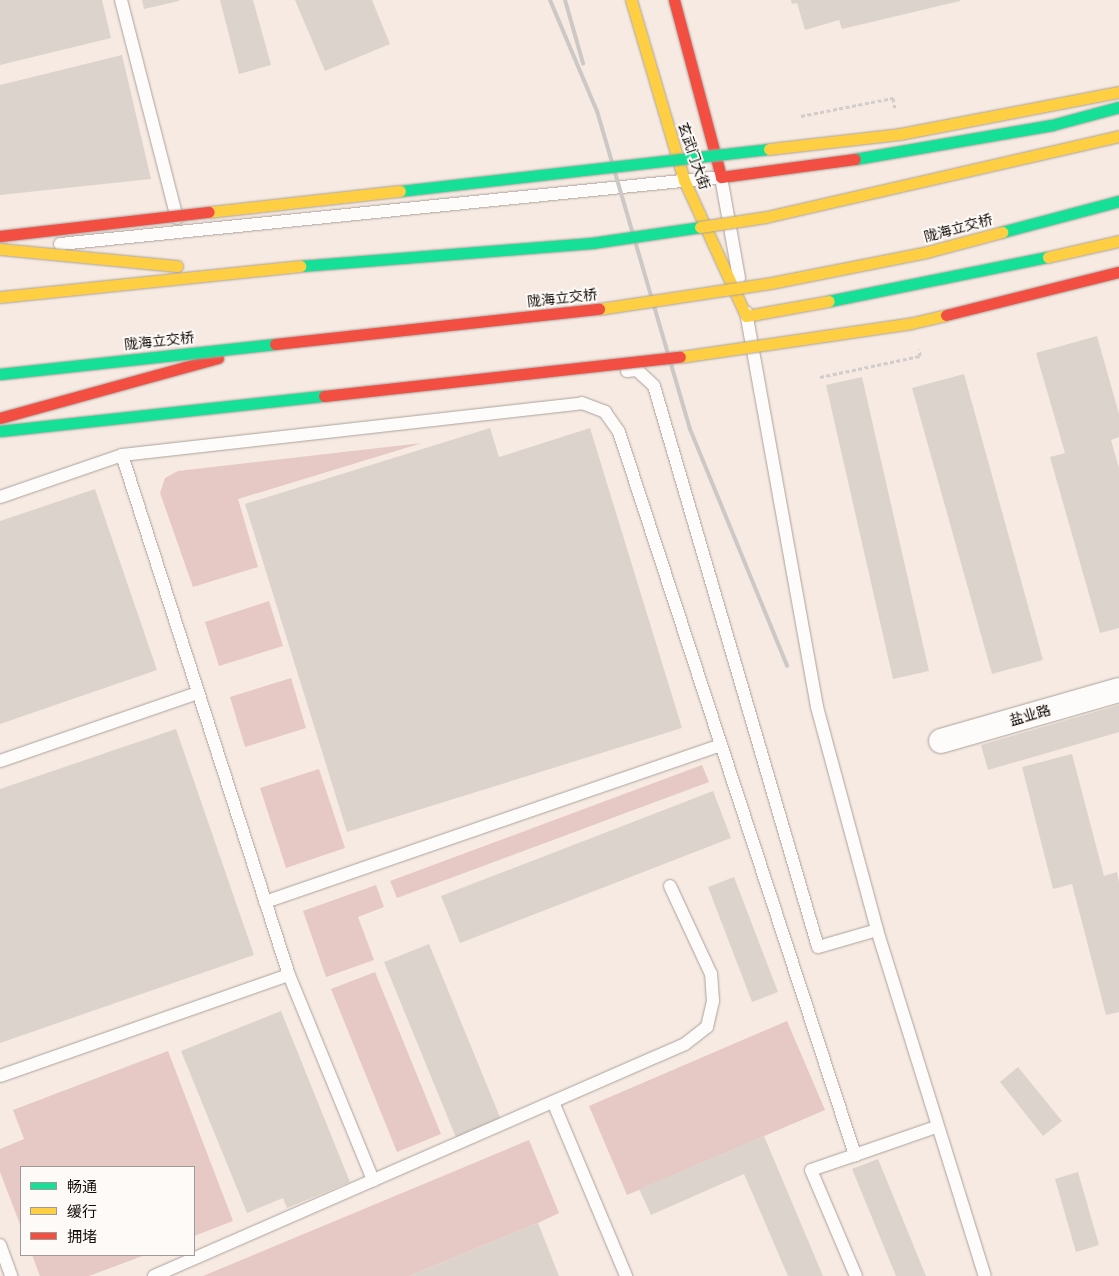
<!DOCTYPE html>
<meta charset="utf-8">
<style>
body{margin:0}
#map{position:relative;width:1119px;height:1276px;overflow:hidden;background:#f6eae2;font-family:Ubuntu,"Noto Sans SC",sans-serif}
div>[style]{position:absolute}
.green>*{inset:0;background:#e6c9c4}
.building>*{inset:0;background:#dcd4cc}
.path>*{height:3px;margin-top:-1.5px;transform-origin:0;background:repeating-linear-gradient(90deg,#d1cdca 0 4px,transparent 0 6.5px)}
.roads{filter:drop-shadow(0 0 1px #aba29c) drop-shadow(0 0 1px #aba29c)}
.lane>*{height:12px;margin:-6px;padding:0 6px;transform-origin:6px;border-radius:6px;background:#fefcfb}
.street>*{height:24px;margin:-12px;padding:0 12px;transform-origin:12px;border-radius:12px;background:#fefcfb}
.fast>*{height:11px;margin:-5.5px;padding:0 5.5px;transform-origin:5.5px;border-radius:5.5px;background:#16e098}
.slow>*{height:11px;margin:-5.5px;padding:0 5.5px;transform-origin:5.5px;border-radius:5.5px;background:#ffcf43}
.jam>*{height:11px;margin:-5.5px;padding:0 5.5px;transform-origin:5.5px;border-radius:5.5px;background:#f24e42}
.rail>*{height:4px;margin:-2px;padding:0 2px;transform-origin:2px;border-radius:2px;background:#ccc8c6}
.bridges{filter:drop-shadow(0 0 1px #aba29c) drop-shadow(0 0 1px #aba29c)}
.fast-bridge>*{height:11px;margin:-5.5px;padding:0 5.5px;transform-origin:5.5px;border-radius:5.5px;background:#16e098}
.slow-bridge>*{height:11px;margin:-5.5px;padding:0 5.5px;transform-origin:5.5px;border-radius:5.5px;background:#ffcf43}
.jam-bridge>*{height:11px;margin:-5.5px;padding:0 5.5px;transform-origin:5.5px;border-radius:5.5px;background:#f24e42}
span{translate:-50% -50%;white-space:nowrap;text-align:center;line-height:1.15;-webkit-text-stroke:4px #fefaf7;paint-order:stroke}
.street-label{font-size:14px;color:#110b06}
.legend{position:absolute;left:20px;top:1166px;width:175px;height:90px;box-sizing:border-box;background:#fefaf7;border:1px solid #9f9a97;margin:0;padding:6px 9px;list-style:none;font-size:15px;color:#110b06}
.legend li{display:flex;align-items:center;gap:10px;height:25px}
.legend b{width:25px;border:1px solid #9f9a97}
</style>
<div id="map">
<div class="green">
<i style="clip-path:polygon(422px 443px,238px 499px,258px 567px,193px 587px,160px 493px,165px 478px,178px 471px)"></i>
<i style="clip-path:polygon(269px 601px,283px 646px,219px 666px,205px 622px)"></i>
<i style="clip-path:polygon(291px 678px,306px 728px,245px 747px,230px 697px)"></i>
<i style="clip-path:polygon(702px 765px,709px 782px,397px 898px,390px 881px)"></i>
<i style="clip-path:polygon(319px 769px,345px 848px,286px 868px,260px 788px)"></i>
<i style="clip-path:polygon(376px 885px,384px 907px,358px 917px,374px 960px,326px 977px,303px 911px)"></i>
<i style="clip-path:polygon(375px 972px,441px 1134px,397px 1152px,331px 989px)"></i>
<i style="clip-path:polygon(787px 1021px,825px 1110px,627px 1195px,589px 1106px)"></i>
<i style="clip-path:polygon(168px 1051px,233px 1221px,194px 1236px,194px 1167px,21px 1167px,21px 1227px,0 1172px,0 1149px,24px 1139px,13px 1110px)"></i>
<i style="clip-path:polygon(529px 1140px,559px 1213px,538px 1223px,409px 1276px,203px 1276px)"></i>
<i style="clip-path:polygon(32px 1255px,145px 1255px,89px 1276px,40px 1276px)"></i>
</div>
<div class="building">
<i style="clip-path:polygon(0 0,102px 0,111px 38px,0 65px)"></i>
<i style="clip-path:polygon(142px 0,179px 0,179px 1px,144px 9px)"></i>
<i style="clip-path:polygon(220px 0,253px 0,271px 65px,239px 74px)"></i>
<i style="clip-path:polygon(295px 0,372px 0,390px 44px,325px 71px)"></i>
<i style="clip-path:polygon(791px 0,960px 0,960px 1px,842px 29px,839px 20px,805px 30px,797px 3px,792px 4px)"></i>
<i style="clip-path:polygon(122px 55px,151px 179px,0 195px,0 85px)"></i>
<i style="clip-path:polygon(1097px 336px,1119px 414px,1119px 437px,1111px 440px,1119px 468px,1119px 628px,1100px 633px,1050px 457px,1065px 453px,1036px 353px)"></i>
<i style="clip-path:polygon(964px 374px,1043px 660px,992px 674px,912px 388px)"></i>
<i style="clip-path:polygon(862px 377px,929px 671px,893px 679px,826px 385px)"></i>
<i style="clip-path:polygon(490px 428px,499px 457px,590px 428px,682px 728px,347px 832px,245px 504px)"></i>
<i style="clip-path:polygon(95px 489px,157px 670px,0 724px,0 521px)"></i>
<i style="clip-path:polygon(1119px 705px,1119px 732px,988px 770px,981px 745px)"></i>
<i style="clip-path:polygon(176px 729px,254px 955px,0 1043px,0 789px)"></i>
<i style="clip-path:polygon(1072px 754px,1104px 876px,1117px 872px,1119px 882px,1119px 1012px,1106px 1015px,1072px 884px,1053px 889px,1022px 767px)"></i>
<i style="clip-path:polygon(713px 791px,731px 838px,460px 943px,441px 896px)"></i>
<i style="clip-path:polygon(734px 877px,778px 992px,752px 1002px,708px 887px)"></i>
<i style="clip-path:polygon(429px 944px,502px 1122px,457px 1140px,384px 962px)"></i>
<i style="clip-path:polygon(281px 1011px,350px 1182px,287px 1208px,283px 1198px,247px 1213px,181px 1051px)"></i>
<i style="clip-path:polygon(1018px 1067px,1062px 1121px,1043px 1136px,1000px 1082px)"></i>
<i style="clip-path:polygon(764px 1136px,823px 1276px,788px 1276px,744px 1174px,651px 1215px,639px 1189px)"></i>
<i style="clip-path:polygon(878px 1159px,926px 1276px,896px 1276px,852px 1169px)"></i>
<i style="clip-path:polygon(1078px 1172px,1099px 1245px,1076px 1252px,1055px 1179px)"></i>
<i style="clip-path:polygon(538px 1223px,559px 1276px,409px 1276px)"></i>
</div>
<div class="path">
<i style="left:801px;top:116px;width:94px;rotate:-11.1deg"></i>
<i style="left:893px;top:98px;width:10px;rotate:79deg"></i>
<i style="left:820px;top:377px;width:102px;rotate:-11.9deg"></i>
<i style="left:920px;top:356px;width:7px;rotate:-98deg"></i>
</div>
<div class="roads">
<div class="lane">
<i style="left:121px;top:0;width:225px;rotate:75.6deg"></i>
<i style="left:60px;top:244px;width:664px;rotate:-5.79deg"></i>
<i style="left:721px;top:177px;width:103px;rotate:79.9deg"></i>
<i style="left:746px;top:312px;width:401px;rotate:79.8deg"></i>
<i style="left:817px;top:707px;width:231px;rotate:74.9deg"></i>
<i style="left:877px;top:930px;width:362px;rotate:72.7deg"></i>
<i style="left:627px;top:371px;width:10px;rotate:-6deg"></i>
<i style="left:637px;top:370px;width:23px;rotate:43deg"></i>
<i style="left:654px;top:386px;width:584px;rotate:73.7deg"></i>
<i style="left:818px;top:947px;width:61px;rotate:-16.1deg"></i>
<i style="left:122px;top:455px;width:546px;rotate:72.2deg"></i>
<i style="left:289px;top:975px;width:222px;rotate:67.7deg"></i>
<i style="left:0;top:497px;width:129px;rotate:-19deg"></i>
<i style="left:122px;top:455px;width:463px;rotate:-6.4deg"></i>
<i style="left:582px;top:403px;width:25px;rotate:21deg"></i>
<i style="left:605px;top:412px;width:24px;rotate:55deg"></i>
<i style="left:619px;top:432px;width:761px;rotate:71.92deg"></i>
<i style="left:855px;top:1155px;width:86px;rotate:-19.1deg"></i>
<i style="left:0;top:761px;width:209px;rotate:-19deg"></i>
<i style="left:265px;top:902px;width:482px;rotate:-19deg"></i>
<i style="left:0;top:1076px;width:306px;rotate:-19.3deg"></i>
<i style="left:553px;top:1102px;width:189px;rotate:67.2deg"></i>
<i style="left:855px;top:1155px;width:46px;rotate:161.2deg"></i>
<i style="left:811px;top:1170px;width:115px;rotate:67deg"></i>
<i style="left:0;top:1245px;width:33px;rotate:70deg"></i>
<i style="left:154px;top:1276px;width:579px;rotate:-23.6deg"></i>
<i style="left:685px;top:1044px;width:28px;rotate:-38deg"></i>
<i style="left:707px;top:1027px;width:27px;rotate:-77deg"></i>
<i style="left:713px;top:1001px;width:27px;rotate:-94deg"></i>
<i style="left:711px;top:974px;width:97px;rotate:-115deg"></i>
</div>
<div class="street">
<i style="left:941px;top:741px;width:185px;rotate:-16deg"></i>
</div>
<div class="fast">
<i style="left:855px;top:159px;width:200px;rotate:-9.8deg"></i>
<i style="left:1052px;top:125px;width:69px;rotate:-15deg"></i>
<i style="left:829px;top:301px;width:223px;rotate:-11.4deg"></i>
</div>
<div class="slow">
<i style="left:631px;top:0;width:188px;rotate:73.6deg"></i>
<i style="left:684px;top:180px;width:149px;rotate:65.5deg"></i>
<i style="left:746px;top:316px;width:84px;rotate:-10.2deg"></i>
<i style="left:1048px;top:257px;width:73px;rotate:-12.7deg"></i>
</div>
<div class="jam">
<i style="left:674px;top:0;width:183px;rotate:75.1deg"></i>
<i style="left:721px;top:177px;width:135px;rotate:-7.7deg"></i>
<i style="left:0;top:418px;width:226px;rotate:-15.4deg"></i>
</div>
</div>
<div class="rail">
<i style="left:550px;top:0;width:121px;rotate:67.1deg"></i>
<i style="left:597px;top:111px;width:331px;rotate:73.7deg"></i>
<i style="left:690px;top:429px;width:256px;rotate:67.7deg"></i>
<i style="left:565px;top:0;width:66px;rotate:74.1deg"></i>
</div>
<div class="bridges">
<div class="fast-bridge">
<i style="left:400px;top:191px;width:371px;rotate:-6.5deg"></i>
<i style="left:1002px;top:232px;width:121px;rotate:-14.8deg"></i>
<i style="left:300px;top:266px;width:293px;rotate:-4.5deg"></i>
<i style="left:592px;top:243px;width:109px;rotate:-8.4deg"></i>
<i style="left:0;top:374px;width:277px;rotate:-6.2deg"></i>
<i style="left:0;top:431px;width:326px;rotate:-6.2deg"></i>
</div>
<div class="slow-bridge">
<i style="left:769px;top:149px;width:132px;rotate:-6.5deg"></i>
<i style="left:900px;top:134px;width:223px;rotate:-10.9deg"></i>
<i style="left:209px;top:212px;width:192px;rotate:-6.3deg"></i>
<i style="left:700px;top:227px;width:67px;rotate:-8.6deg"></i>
<i style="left:766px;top:217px;width:362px;rotate:-12.9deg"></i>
<i style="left:0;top:249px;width:178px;rotate:5.5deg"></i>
<i style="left:0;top:297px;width:302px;rotate:-5.9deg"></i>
<i style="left:599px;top:309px;width:174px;rotate:-8.6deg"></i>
<i style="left:771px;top:283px;width:159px;rotate:-11.2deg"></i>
<i style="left:927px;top:252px;width:78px;rotate:-14.9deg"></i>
<i style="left:680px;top:357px;width:234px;rotate:-8.3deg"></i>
<i style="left:912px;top:323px;width:35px;rotate:-13deg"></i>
</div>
<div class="jam-bridge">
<i style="left:0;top:236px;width:210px;rotate:-6.6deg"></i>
<i style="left:946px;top:315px;width:178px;rotate:-14deg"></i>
<i style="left:275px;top:344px;width:326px;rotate:-6.2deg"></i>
<i style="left:324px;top:396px;width:358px;rotate:-6.3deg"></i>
</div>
</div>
<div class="street-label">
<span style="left:694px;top:156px;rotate:71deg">玄武门大街</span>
<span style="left:958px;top:228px;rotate:-15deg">陇海立交桥</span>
<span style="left:562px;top:298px;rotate:-6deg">陇海立交桥</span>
<span style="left:159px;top:341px;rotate:-6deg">陇海立交桥</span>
<span style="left:1030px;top:715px;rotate:-16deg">盐业路</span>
</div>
<ul class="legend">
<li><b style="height:6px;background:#16e098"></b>畅通</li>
<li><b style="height:6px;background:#ffcf43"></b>缓行</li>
<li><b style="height:6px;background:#f24e42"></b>拥堵</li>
</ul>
</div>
